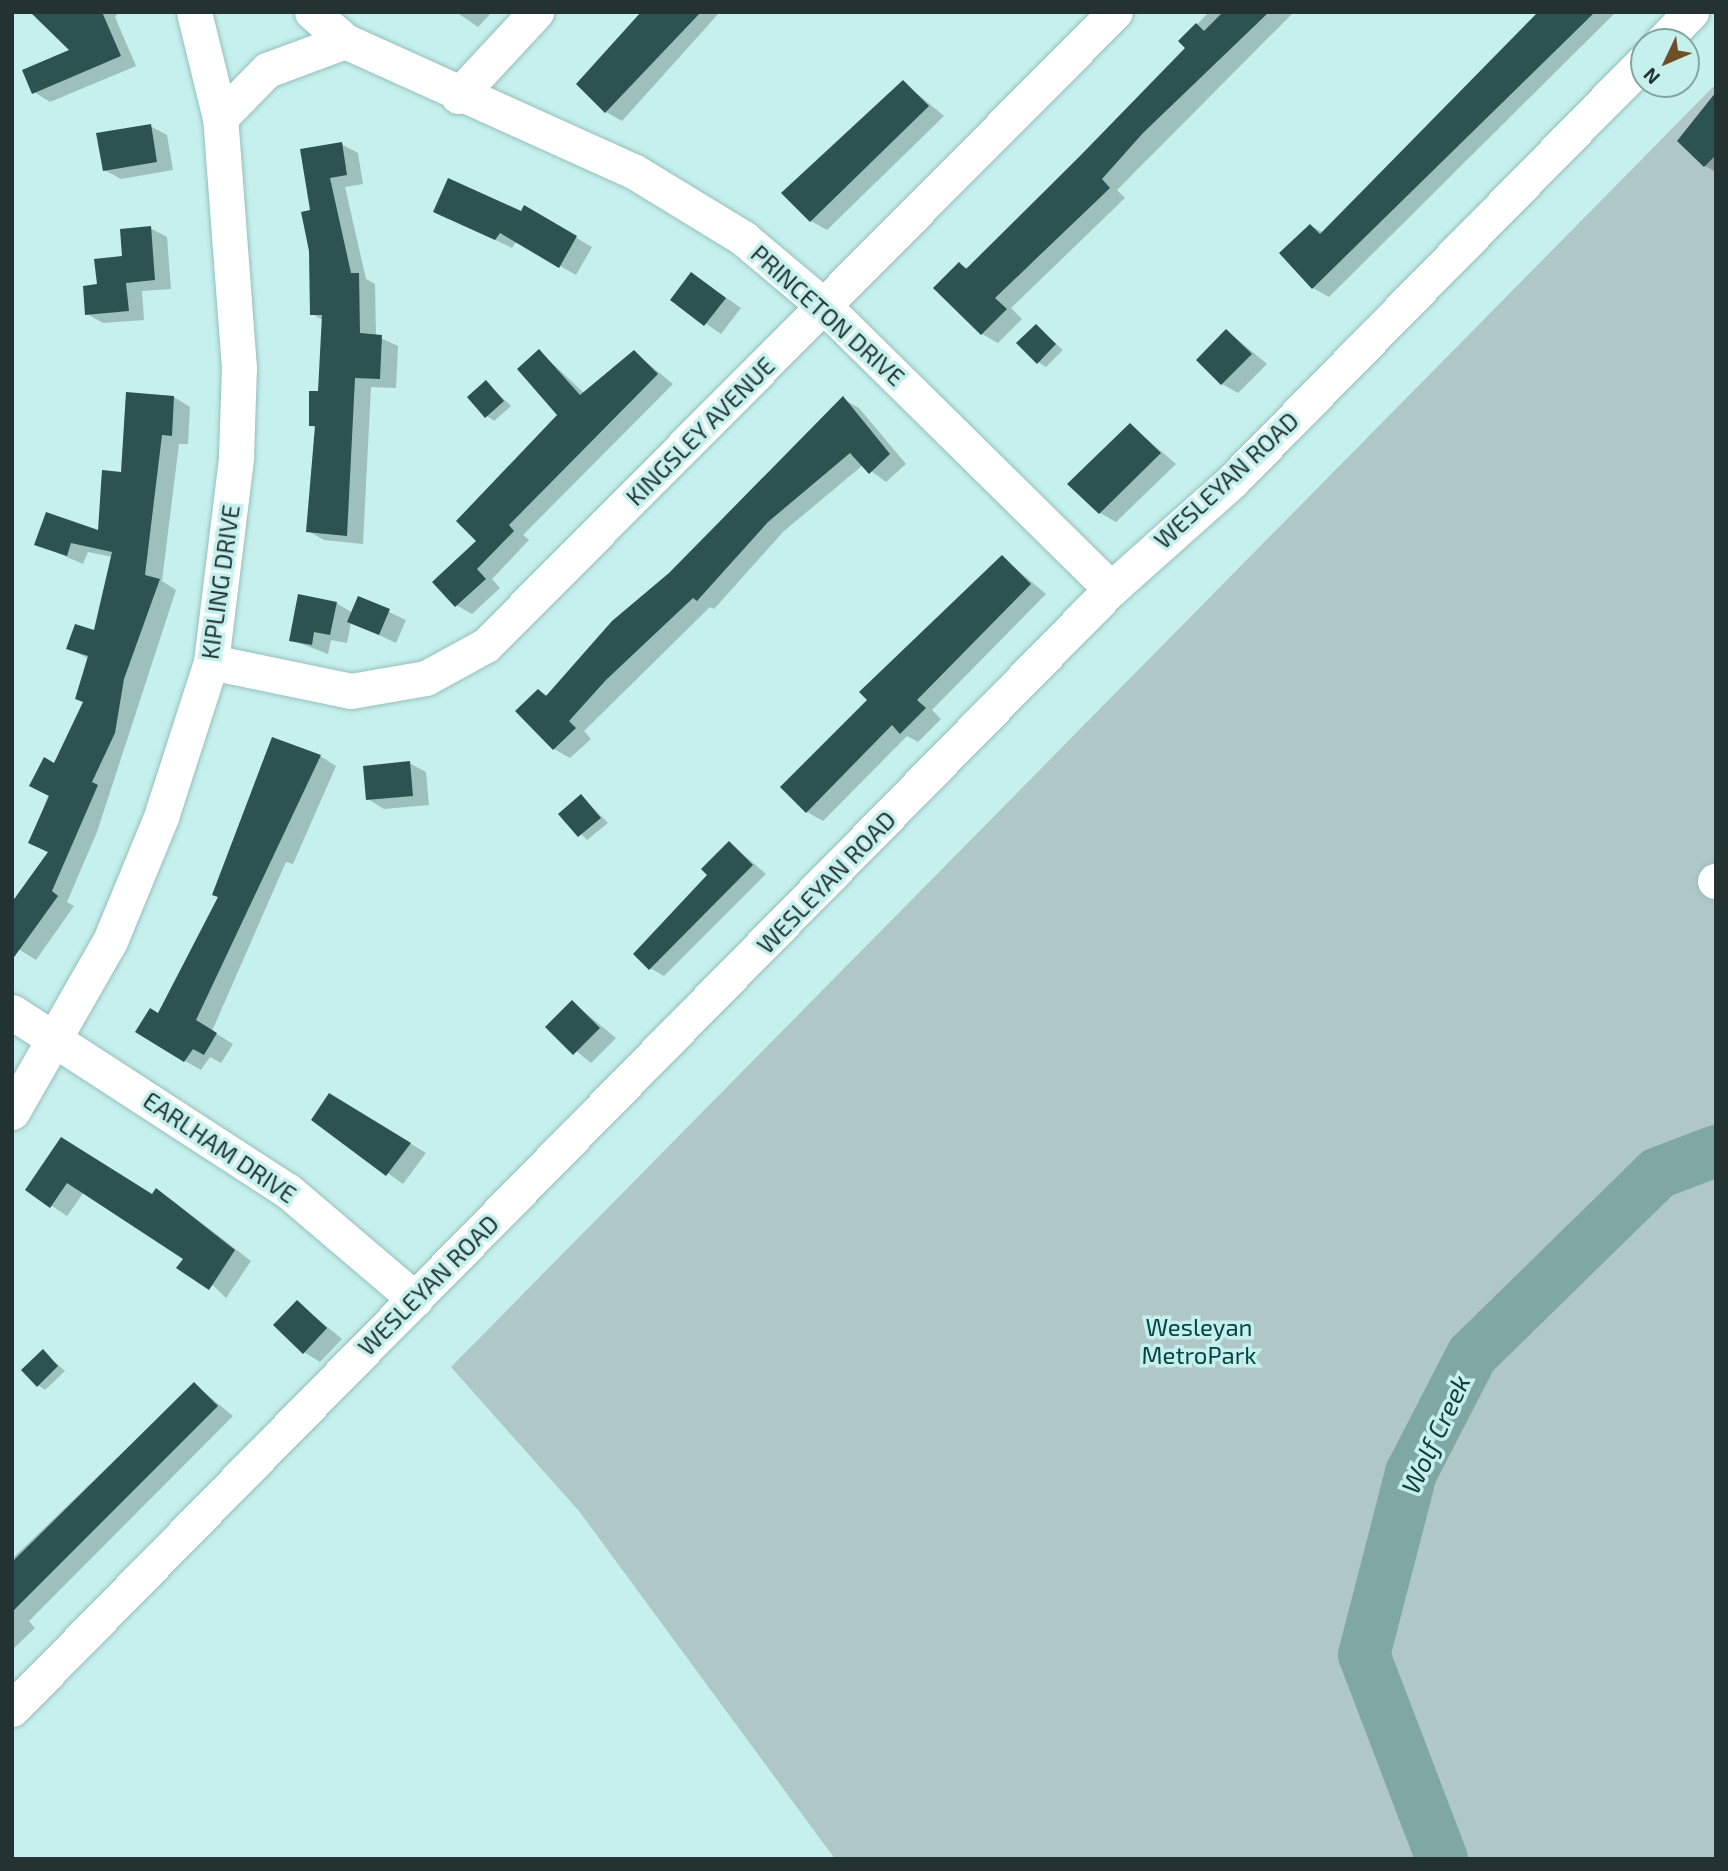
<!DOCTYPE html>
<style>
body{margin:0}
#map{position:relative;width:1728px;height:1871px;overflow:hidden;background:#c5f0ed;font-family:"Exo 2",sans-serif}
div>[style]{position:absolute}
.green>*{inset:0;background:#afc7c6}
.shadow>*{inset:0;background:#0003}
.river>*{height:52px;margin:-26px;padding:0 26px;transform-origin:26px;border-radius:26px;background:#7fa7a4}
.building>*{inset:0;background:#2c5351}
.roads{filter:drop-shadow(0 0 2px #95bfbc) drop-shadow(0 0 2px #95bfbc)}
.minor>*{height:35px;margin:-17.5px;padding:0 17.5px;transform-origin:17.5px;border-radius:17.5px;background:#fff}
span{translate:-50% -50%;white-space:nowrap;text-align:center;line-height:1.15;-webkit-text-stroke:7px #c5f0ed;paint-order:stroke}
.street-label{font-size:24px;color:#223332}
.park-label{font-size:24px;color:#054543}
.water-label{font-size:26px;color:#163d3b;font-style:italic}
.frame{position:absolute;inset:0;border:14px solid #223332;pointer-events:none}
.north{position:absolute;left:1630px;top:28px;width:70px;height:70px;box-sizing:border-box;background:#c5f0ed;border:2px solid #84a4a2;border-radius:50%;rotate:226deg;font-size:19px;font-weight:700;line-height:28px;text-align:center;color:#223332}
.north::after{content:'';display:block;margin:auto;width:24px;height:32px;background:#704f26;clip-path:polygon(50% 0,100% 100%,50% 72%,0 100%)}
</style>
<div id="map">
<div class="green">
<i style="clip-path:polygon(1716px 84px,1716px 1859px,835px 1859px,579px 1511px,451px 1367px)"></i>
</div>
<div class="shadow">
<i style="clip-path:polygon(33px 12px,119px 12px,115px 17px,136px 66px,50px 102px,34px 92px,72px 51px)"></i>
<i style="clip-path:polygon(456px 12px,492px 12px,478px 27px)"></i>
<i style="clip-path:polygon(646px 12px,720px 12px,622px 121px,606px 112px)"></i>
<i style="clip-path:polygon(1209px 12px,1294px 12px,1117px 190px,1125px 198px,1011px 308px,1022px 319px,998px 343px,982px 334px,960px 264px,969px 269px,1187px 48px,1181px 41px)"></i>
<i style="clip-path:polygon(1543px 12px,1616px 12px,1329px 297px,1313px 288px,1311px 226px,1324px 233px)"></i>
<i style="clip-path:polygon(903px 82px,944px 116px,827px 230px,811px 221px)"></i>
<i style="clip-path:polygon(1716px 107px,1716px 172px,1705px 166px)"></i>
<i style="clip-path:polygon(150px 126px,167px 135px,173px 170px,121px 179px,104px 170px)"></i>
<i style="clip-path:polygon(341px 144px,358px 153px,363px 184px,345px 187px,366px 279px,375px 284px,376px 336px,398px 346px,396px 388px,371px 387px,363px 544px,324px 540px,308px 531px,316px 428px,310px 425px,320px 393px,323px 320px,312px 314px,312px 211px)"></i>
<i style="clip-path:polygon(524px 207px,592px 247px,576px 275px,517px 241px,512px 248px,435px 211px,521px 213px)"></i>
<i style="clip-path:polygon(150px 228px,167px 237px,171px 289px,142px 291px,144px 320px,103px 323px,87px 314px,98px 286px)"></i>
<i style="clip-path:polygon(692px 274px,741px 308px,721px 334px,672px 300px)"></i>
<i style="clip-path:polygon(1036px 326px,1063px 350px,1046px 367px,1038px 362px)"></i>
<i style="clip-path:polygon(1227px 331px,1267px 364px,1238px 393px,1222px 384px)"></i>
<i style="clip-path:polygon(539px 351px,585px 394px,634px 352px,673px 384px,523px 535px,529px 540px,492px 579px,500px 588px,472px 614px,456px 605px,479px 541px,560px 415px)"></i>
<i style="clip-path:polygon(486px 382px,511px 406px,494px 421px,487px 416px)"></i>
<i style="clip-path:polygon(174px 397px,190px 407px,188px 444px,179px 444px,162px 581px,176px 590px,97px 832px,67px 902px,74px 906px,36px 960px,12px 945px,49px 853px,30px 843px,84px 702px,89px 659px,68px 648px,95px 633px,113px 557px,88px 552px,83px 564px,37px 544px,99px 533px,122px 474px)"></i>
<i style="clip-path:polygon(843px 399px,859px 408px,906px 464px,886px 482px,863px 465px,784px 531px,714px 609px,710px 607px,584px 731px,591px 739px,570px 758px,554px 749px,518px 711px,539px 691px,548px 696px)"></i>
<i style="clip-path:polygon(1130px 425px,1176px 464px,1116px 522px,1100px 513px)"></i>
<i style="clip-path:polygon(1002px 557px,1046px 594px,932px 710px,941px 719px,918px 742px,907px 736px,823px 821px,807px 812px,869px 700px)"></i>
<i style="clip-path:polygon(359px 598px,406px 620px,396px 643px,351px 622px,347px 643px,331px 640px,328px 654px,291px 640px,336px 603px,353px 613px)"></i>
<i style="clip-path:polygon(320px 756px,336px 766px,293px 864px,286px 862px,212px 1031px,233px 1044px,221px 1063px,210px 1057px,201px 1070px,185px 1061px,158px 1015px)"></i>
<i style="clip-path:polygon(409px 763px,426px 772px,429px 805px,384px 809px,368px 799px)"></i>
<i style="clip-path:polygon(581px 796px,608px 823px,587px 840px,561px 814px)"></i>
<i style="clip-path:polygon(730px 843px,766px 874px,664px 976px,650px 968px)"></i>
<i style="clip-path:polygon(572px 1002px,616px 1038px,591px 1063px,547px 1027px)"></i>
<i style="clip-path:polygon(346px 1104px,426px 1153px,403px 1184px,314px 1120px)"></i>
<i style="clip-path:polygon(61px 1140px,152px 1196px,156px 1190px,172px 1200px,251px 1261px,226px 1298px,185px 1258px,84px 1192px,67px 1216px,27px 1189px)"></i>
<i style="clip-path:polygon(297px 1302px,342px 1339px,320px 1362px,304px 1352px)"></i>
<i style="clip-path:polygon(43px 1352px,65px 1371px,45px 1390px,38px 1385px)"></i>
<i style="clip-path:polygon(194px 1384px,233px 1416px,29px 1621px,35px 1628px,12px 1650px,12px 1559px)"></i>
</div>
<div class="river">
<i style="left:1442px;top:1859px;width:218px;rotate:-110.9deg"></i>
<i style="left:1364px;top:1655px;width:188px;rotate:-75.5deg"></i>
<i style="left:1411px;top:1473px;width:133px;rotate:-62.7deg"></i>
<i style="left:1472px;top:1355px;width:260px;rotate:-44.4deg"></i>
<i style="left:1658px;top:1173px;width:62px;rotate:-20.8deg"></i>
</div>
<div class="building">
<i style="clip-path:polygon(30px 12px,102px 12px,121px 56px,32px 94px,22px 70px,69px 50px)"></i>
<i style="clip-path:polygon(641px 12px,701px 12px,605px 113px,576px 84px)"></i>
<i style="clip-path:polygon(1223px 12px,1269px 12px,1143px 133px,1102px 179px,1110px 188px,995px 298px,1007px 309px,981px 335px,933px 288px,959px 262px,966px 269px,1079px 157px,1185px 48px,1178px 41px,1196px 23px,1204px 31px)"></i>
<i style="clip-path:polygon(1538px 12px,1595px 12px,1312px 289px,1279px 253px,1310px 224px,1320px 234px)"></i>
<i style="clip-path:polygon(903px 80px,929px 106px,810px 222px,781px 193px)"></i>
<i style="clip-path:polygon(1716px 92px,1716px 155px,1704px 167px,1677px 141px)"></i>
<i style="clip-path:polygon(151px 124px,157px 162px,103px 171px,96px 133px)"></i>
<i style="clip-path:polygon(342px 142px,347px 175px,330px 178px,351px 273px,359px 273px,360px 333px,382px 335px,380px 379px,355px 378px,347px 536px,306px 532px,315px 426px,309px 426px,309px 391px,318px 391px,322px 315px,310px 315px,309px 251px,301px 212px,310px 210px,300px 149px)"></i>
<i style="clip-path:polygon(448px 178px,521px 211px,524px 205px,577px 236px,559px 268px,500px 233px,495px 240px,433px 212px)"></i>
<i style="clip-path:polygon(151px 226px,155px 280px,126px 283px,129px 311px,85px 315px,83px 286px,97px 284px,94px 259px,122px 256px,120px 229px)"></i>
<i style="clip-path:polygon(691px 272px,726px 298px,704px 326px,670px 300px)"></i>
<i style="clip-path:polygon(1036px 324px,1056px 344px,1037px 364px,1016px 343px)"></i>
<i style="clip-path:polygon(1226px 329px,1252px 354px,1221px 385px,1196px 360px)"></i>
<i style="clip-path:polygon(539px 349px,580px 395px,634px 350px,658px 374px,509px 525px,514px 531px,477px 569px,486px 579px,455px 607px,432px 582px,476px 541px,456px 521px,557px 415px,517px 369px)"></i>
<i style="clip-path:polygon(486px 380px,504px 401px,485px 418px,467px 397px)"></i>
<i style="clip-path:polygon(126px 392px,174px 396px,172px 436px,162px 435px,145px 575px,160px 579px,124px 679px,115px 733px,92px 782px,98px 785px,52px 891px,58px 896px,12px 960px,12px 902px,48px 852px,28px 843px,49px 796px,29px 786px,44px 757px,54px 763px,83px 702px,75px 699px,88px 656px,66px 649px,75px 624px,94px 630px,112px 552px,71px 543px,67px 556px,34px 545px,46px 512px,98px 530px,102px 470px,121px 472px)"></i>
<i style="clip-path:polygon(843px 396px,890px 454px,869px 474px,850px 453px,768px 522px,697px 601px,693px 598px,606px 680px,569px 721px,576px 728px,553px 750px,515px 711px,538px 689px,546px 696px,612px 621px,669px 573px)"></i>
<i style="clip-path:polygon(1130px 423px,1161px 453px,1099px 514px,1067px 484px)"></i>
<i style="clip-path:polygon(1002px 555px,1031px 584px,917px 700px,926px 708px,900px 734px,892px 725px,806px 813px,780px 787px,867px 700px,859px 692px)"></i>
<i style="clip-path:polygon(298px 594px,337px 602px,330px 635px,314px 632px,312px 645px,289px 641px)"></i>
<i style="clip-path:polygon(358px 596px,390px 609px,379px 635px,347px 622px)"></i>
<i style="clip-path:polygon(272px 737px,321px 755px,196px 1020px,217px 1033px,204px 1055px,193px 1049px,184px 1062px,135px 1032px,150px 1008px,158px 1013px,218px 897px,212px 895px)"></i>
<i style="clip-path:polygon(410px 761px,413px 796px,366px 800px,363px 766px)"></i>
<i style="clip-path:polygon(581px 794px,601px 818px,578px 837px,558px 814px)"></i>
<i style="clip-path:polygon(729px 841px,753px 865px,649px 970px,633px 954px,707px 875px,701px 869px)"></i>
<i style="clip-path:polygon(572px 1000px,600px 1028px,573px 1055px,545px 1027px)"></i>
<i style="clip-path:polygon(329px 1093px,411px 1143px,386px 1176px,311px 1120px)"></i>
<i style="clip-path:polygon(61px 1137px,152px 1194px,156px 1188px,235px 1250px,209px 1290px,176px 1268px,183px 1259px,67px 1183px,50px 1208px,25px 1190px)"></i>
<i style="clip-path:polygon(297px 1300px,327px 1328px,303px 1354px,273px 1325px)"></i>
<i style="clip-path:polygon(43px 1349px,58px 1366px,37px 1387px,21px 1370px)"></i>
<i style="clip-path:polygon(194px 1382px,218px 1406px,12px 1612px,12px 1562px)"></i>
</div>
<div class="roads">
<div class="minor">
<i style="left:312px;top:12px;width:44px;rotate:41.3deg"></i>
<i style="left:345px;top:41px;width:318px;rotate:24.3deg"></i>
<i style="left:635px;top:172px;width:127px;rotate:31.4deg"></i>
<i style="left:743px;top:238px;width:106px;rotate:40deg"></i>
<i style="left:824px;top:306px;width:403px;rotate:44.6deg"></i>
<i style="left:1662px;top:42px;width:42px;rotate:-46deg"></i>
<i style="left:458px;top:96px;width:115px;rotate:-47.1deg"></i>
<i style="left:220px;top:118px;width:67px;rotate:-45.6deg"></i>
<i style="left:267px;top:70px;width:83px;rotate:-20.4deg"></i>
<i style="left:211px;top:662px;width:143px;rotate:11.7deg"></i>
<i style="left:351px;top:691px;width:76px;rotate:-9.8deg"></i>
<i style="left:426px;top:678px;width:68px;rotate:-28.8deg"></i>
<i style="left:486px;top:645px;width:892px;rotate:-45.18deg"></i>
<i style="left:1715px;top:881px;width:1px"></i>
<i style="left:12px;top:1012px;width:329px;rotate:33deg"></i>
<i style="left:288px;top:1191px;width:167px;rotate:40.4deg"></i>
<i style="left:12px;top:1112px;width:197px;rotate:-60.2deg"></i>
<i style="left:110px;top:941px;width:134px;rotate:-67.6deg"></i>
<i style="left:161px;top:817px;width:163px;rotate:-72.1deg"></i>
<i style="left:211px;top:662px;width:207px;rotate:-83deg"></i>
<i style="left:236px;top:457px;width:89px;rotate:-88.1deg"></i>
<i style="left:239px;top:368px;width:251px;rotate:-94.3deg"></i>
<i style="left:220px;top:118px;width:109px;rotate:-103.8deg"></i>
<i style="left:12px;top:1709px;width:1569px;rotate:-45.54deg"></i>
<i style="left:1111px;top:589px;width:161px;rotate:-41.7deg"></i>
<i style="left:1231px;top:482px;width:590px;rotate:-45.55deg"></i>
</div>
</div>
<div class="street-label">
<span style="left:828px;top:315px;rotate:42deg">PRINCETON DRIVE</span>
<span style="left:700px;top:431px;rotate:-45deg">KINGSLEY AVENUE</span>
<span style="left:1226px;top:480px;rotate:-43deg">WESLEYAN ROAD</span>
<span style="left:220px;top:582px;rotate:-82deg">KIPLING DRIVE</span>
<span style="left:826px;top:882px;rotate:-46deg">WESLEYAN ROAD</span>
<span style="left:220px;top:1147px;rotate:34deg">EARLHAM DRIVE</span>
<span style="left:428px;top:1285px;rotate:-45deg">WESLEYAN ROAD</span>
</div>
<div class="park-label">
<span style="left:1199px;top:1341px">Wesleyan<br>MetroPark</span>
</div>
<div class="water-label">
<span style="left:1435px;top:1434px;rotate:-65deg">Wolf Creek</span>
</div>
<div class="frame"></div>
<div class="north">N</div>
</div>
